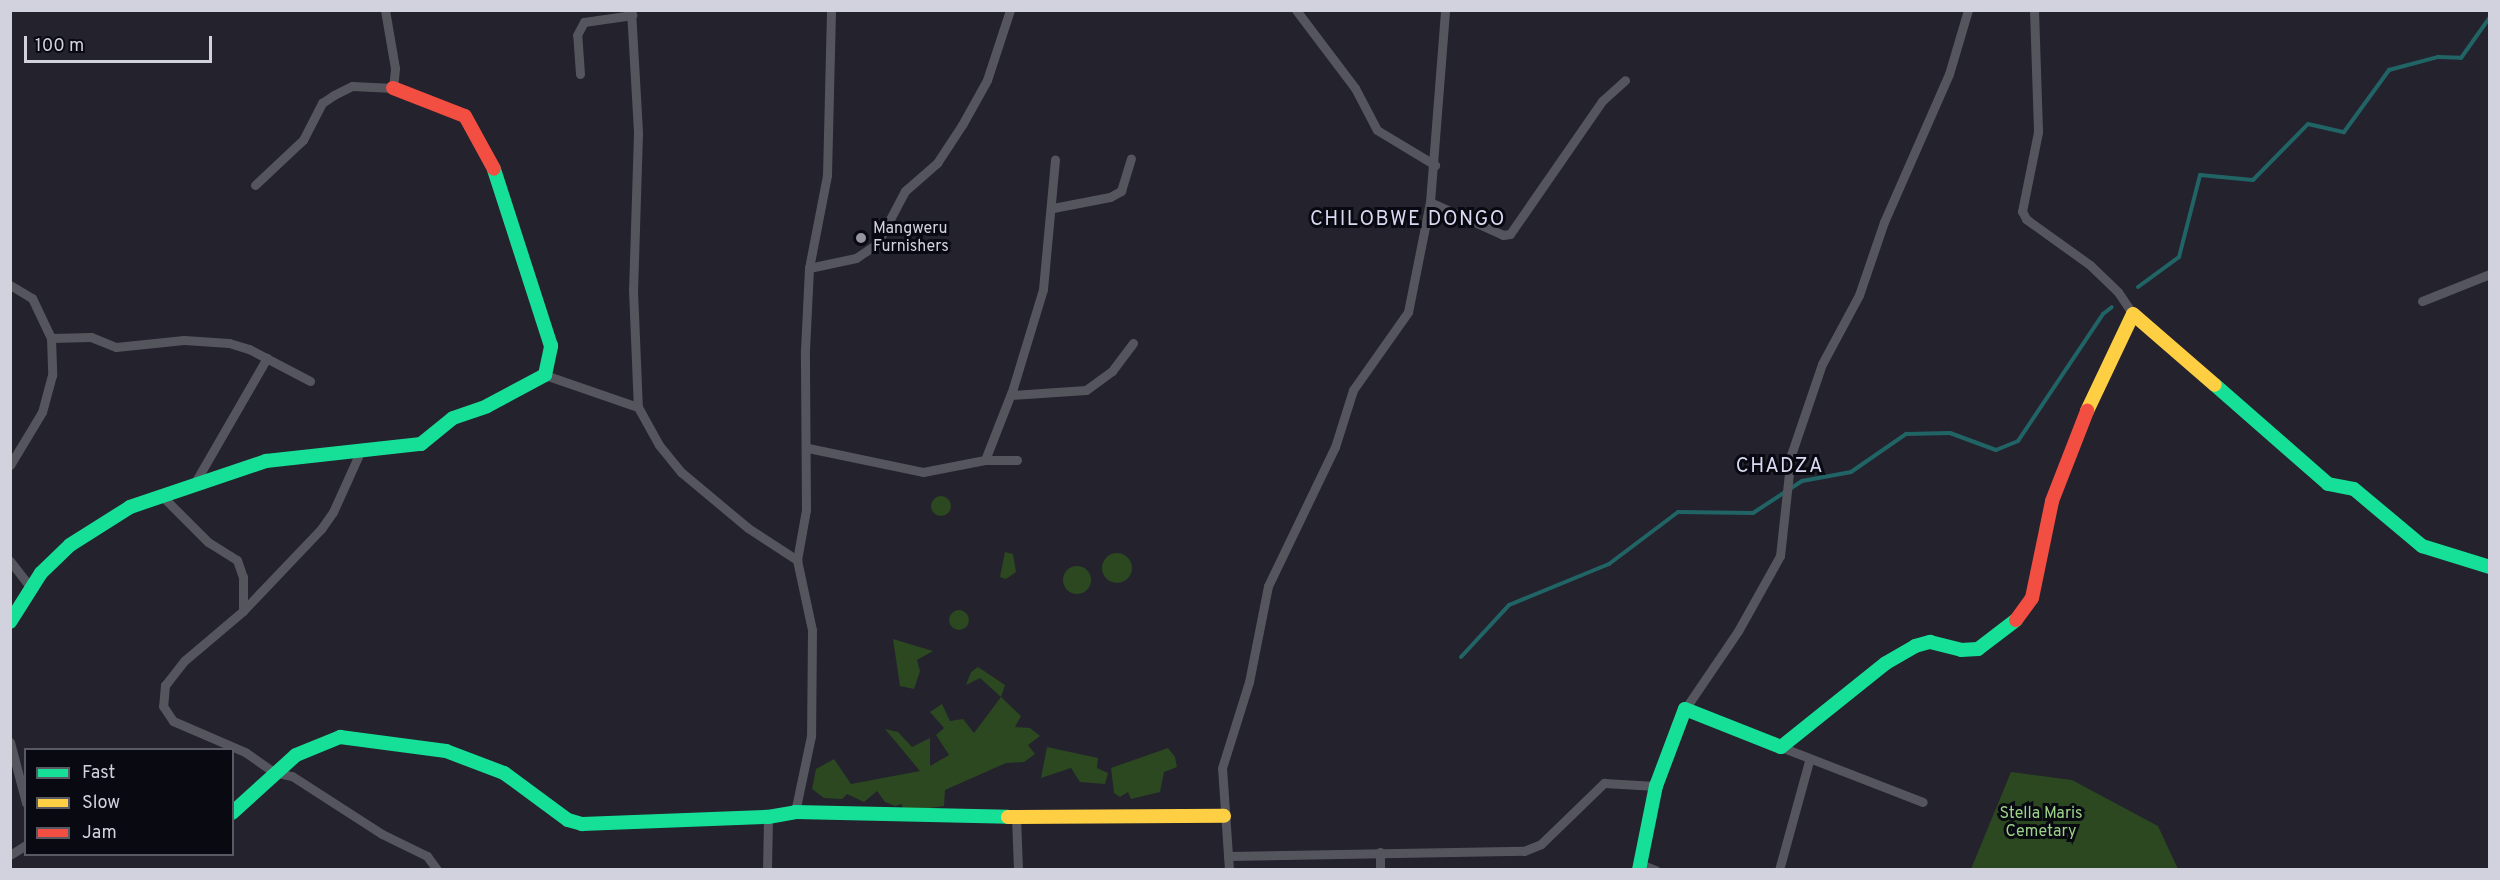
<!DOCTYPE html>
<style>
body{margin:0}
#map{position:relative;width:2500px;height:880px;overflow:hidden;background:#23222d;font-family:Overpass,sans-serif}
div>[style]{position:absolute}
.green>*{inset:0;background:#2b4820}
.round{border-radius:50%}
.stream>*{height:4px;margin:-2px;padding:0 2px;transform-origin:2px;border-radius:2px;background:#216466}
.street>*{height:9px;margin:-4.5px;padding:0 4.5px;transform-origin:4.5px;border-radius:4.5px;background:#55555d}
.fast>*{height:14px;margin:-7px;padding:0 7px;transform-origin:7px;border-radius:7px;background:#16e098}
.slow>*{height:14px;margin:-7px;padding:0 7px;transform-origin:7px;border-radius:7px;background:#ffcf43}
.jam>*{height:14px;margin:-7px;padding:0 7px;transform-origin:7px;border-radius:7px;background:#f24e42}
.dots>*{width:16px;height:16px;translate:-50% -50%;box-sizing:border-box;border:3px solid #090911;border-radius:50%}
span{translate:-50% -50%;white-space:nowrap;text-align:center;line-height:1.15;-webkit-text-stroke:6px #090911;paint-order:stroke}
.poi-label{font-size:16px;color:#d2d2df}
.left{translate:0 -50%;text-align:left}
.park-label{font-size:16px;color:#9cd387}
.quarter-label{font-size:20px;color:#d9d9f3;letter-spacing:1.5px}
.frame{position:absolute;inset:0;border:12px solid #d2d2df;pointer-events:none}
.legend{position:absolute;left:24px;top:748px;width:210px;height:108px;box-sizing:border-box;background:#090911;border:2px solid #595963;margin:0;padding:8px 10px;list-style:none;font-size:18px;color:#d2d2df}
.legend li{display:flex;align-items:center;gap:12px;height:30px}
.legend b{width:30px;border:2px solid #595963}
.scale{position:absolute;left:24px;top:36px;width:188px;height:27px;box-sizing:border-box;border:3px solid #d2d2df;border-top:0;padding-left:8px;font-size:18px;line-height:21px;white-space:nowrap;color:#d2d2df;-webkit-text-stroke:4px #090911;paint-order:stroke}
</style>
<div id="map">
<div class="green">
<i class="round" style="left:931px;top:496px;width:20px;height:20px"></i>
<i style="clip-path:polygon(1005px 552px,1013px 554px,1016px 572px,1006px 579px,1000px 577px)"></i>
<i class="round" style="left:1102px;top:553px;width:30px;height:30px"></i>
<i class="round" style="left:1063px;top:566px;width:28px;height:28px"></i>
<i class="round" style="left:949px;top:610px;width:20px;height:20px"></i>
<i style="clip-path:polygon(893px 639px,933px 651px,917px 660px,920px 671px,914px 689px,900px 686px)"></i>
<i style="clip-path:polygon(978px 667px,1005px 685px,1001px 697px,1021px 716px,1015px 727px,1030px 728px,1040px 736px,1028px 745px,1035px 754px,1024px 762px,1006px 763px,945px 790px,944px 806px,903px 812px,902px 804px,895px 806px,885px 802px,877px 791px,864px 802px,847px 794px,842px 799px,824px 798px,812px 789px,816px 769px,834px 759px,851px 784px,920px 771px,885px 729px,898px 732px,912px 747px,930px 738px,930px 766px,949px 755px,936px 735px,944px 728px,930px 712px,942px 704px,950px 721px,963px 719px,974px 733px,1001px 697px,980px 678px,966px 685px,971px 672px)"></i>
<i style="clip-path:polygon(1047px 747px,1098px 758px,1097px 768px,1108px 773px,1105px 784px,1080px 782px,1071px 768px,1041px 778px)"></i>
<i style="clip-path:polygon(1168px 748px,1175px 757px,1177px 767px,1164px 772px,1160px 792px,1131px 799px,1128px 792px,1120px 797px,1114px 793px,1111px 768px)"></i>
<i style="clip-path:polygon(2011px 772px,2072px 780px,2158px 826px,2178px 869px,1971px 869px)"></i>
</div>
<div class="stream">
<i style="left:2138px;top:287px;width:51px;rotate:-36.2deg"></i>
<i style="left:2179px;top:257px;width:85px;rotate:-75.6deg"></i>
<i style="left:2200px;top:175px;width:53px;rotate:5.4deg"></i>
<i style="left:2253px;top:180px;width:78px;rotate:-45.5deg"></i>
<i style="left:2308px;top:124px;width:37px;rotate:13deg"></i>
<i style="left:2344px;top:132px;width:77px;rotate:-54deg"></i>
<i style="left:2389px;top:70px;width:51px;rotate:-14.9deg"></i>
<i style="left:2438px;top:57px;width:23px;rotate:2deg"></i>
<i style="left:2461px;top:58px;width:50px;rotate:-54.7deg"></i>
<i style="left:1461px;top:657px;width:71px;rotate:-47.3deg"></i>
<i style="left:1509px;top:605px;width:108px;rotate:-22.3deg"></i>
<i style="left:1609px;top:564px;width:86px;rotate:-37deg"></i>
<i style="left:1678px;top:512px;width:75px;rotate:0.8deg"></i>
<i style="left:1753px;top:513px;width:59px;rotate:-33.1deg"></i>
<i style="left:1802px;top:481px;width:50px;rotate:-10.4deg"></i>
<i style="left:1851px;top:472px;width:67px;rotate:-34.6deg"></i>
<i style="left:1906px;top:434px;width:44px;rotate:-1.3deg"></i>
<i style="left:1950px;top:433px;width:49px;rotate:20.3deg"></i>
<i style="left:1996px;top:450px;width:24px;rotate:-22deg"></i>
<i style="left:2018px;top:441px;width:153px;rotate:-56.2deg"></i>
<i style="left:2103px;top:314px;width:11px;rotate:-38deg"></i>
</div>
<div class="street">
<i style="left:631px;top:10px;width:123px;rotate:86.7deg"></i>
<i style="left:638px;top:133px;width:157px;rotate:91.8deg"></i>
<i style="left:633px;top:290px;width:117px;rotate:87.6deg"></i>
<i style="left:638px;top:407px;width:43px;rotate:61.1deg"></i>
<i style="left:659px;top:445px;width:35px;rotate:51deg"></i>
<i style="left:681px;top:472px;width:87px;rotate:39.9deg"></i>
<i style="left:748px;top:528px;width:59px;rotate:33.1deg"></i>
<i style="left:797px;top:560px;width:72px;rotate:77.9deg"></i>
<i style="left:812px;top:630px;width:106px;rotate:90.5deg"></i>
<i style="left:811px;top:736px;width:78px;rotate:101.9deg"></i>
<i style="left:1296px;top:10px;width:98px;rotate:52.9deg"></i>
<i style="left:1355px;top:88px;width:47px;rotate:62.4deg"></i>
<i style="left:1377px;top:130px;width:68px;rotate:31.1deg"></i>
<i style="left:2034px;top:10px;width:122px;rotate:88.1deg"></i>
<i style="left:2038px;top:132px;width:81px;rotate:101.4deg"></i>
<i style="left:2022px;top:211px;width:9px;rotate:63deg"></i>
<i style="left:2026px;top:219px;width:79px;rotate:35.7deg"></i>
<i style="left:2090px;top:265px;width:39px;rotate:44deg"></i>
<i style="left:2118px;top:292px;width:27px;rotate:56deg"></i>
<i style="left:580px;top:74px;width:39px;rotate:-94deg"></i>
<i style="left:577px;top:35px;width:15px;rotate:-62deg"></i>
<i style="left:584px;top:22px;width:49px;rotate:-8.3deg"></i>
<i style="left:255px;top:185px;width:66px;rotate:-43.2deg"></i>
<i style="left:303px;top:140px;width:42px;rotate:-62.8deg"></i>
<i style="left:322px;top:103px;width:14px;rotate:-34deg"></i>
<i style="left:334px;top:95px;width:20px;rotate:-27deg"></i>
<i style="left:352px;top:86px;width:41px;rotate:2.8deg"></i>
<i style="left:393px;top:88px;width:20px;rotate:-84deg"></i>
<i style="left:395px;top:68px;width:59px;rotate:-99.8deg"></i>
<i style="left:1430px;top:202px;width:80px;rotate:24.3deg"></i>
<i style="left:1503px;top:235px;width:7px;rotate:-8deg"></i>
<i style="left:1510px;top:234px;width:162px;rotate:-55.3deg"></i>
<i style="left:1602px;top:101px;width:31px;rotate:-42deg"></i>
<i style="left:1053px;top:208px;width:58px;rotate:-10.9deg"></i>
<i style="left:1110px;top:197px;width:13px;rotate:-29deg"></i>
<i style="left:1121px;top:191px;width:34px;rotate:-73deg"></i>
<i style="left:809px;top:268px;width:48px;rotate:-12deg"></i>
<i style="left:856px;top:258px;width:25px;rotate:-34deg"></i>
<i style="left:877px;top:244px;width:60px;rotate:-62.2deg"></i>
<i style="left:905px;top:191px;width:43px;rotate:-41.2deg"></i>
<i style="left:937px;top:163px;width:45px;rotate:-56.7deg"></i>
<i style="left:962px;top:125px;width:51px;rotate:-60.9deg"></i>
<i style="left:987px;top:80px;width:74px;rotate:-71.8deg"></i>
<i style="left:10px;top:285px;width:26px;rotate:31deg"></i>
<i style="left:32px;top:298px;width:44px;rotate:64.6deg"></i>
<i style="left:51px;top:338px;width:37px;rotate:88deg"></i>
<i style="left:52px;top:375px;width:38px;rotate:105deg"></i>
<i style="left:42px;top:412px;width:62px;rotate:121.1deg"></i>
<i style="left:2422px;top:301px;width:73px;rotate:-21.7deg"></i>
<i style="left:51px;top:338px;width:40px;rotate:-1.4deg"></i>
<i style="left:91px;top:337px;width:27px;rotate:22deg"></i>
<i style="left:116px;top:347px;width:68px;rotate:-5.9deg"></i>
<i style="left:184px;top:340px;width:45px;rotate:3.8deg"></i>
<i style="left:229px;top:343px;width:21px;rotate:17deg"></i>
<i style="left:249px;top:349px;width:69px;rotate:27.7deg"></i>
<i style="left:545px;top:375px;width:98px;rotate:19deg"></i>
<i style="left:1011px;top:395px;width:75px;rotate:-3.8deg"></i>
<i style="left:1086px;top:390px;width:32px;rotate:-36deg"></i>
<i style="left:1112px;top:371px;width:35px;rotate:-53deg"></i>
<i style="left:808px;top:448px;width:117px;rotate:11.8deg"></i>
<i style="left:923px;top:472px;width:63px;rotate:-11deg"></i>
<i style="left:985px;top:460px;width:32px"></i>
<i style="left:361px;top:450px;width:68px;rotate:114.3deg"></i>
<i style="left:333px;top:512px;width:21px;rotate:125deg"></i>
<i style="left:321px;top:529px;width:113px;rotate:133.6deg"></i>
<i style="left:243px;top:611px;width:77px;rotate:139.7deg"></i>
<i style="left:184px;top:661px;width:31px;rotate:128deg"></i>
<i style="left:165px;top:685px;width:21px;rotate:95deg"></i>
<i style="left:163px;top:706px;width:18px;rotate:56deg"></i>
<i style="left:173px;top:721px;width:78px;rotate:23.3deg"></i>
<i style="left:245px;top:752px;width:35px;rotate:35deg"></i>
<i style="left:274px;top:772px;width:18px;rotate:13deg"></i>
<i style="left:292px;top:776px;width:107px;rotate:32.8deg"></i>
<i style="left:382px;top:834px;width:50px;rotate:26.1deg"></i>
<i style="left:427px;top:856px;width:17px;rotate:54deg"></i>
<i style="left:985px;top:460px;width:77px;rotate:-68.7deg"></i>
<i style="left:1013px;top:388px;width:103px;rotate:-73.1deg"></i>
<i style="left:1043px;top:289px;width:130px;rotate:-84.7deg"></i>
<i style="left:193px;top:486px;width:148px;rotate:-60deg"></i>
<i style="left:162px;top:496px;width:65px;rotate:45deg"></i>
<i style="left:208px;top:542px;width:34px;rotate:32deg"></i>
<i style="left:237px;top:560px;width:18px;rotate:71deg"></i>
<i style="left:243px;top:577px;width:34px;rotate:90deg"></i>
<i style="left:797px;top:560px;width:51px;rotate:-79.8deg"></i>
<i style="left:806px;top:510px;width:160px;rotate:-90.4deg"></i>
<i style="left:805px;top:350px;width:82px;rotate:-87.2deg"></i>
<i style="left:809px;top:268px;width:95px;rotate:-79deg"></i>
<i style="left:827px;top:175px;width:165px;rotate:-88.6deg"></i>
<i style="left:10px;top:561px;width:36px;rotate:52deg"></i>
<i style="left:1685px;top:709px;width:94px;rotate:-55.8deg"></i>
<i style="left:1738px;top:631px;width:86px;rotate:-60.8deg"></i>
<i style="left:1780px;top:556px;width:102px;rotate:-83.8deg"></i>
<i style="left:1791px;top:455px;width:96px;rotate:-71.2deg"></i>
<i style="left:1822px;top:364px;width:78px;rotate:-61.8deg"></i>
<i style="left:1859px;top:295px;width:77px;rotate:-71.1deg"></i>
<i style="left:1884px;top:222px;width:162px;rotate:-66.3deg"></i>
<i style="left:1949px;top:74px;width:67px;rotate:-73.5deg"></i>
<i style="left:10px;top:742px;width:63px;rotate:75.3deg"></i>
<i style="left:1781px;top:747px;width:152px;rotate:21.2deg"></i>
<i style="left:1016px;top:817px;width:53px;rotate:87.8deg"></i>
<i style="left:10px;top:855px;width:19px;rotate:-32deg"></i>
<i style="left:1228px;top:856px;width:296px;rotate:-1deg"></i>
<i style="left:1524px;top:851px;width:18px;rotate:-22deg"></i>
<i style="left:1541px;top:844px;width:88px;rotate:-44.1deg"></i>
<i style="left:1604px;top:783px;width:52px;rotate:3.3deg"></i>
<i style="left:1640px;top:864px;width:17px;rotate:21deg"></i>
<i style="left:767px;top:870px;width:53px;rotate:-88.9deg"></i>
<i style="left:1229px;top:870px;width:102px;rotate:-93.9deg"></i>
<i style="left:1222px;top:768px;width:90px;rotate:-72.6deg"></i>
<i style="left:1249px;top:682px;width:98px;rotate:-78.8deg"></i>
<i style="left:1268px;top:586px;width:154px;rotate:-64.3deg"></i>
<i style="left:1335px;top:447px;width:60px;rotate:-72.5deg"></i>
<i style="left:1353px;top:390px;width:95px;rotate:-54.8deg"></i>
<i style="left:1408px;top:312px;width:112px;rotate:-78.7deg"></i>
<i style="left:1430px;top:202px;width:193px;rotate:-85.5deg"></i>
<i style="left:1380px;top:870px;width:18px;rotate:-90deg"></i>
<i style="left:1779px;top:870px;width:113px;rotate:-74.6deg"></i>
</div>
<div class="fast">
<i style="left:2215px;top:385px;width:150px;rotate:41.2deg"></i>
<i style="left:2328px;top:484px;width:26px;rotate:11deg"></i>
<i style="left:2354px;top:489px;width:89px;rotate:40deg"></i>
<i style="left:2422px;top:546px;width:71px;rotate:17.2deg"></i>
<i style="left:10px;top:622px;width:58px;rotate:-57.7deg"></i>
<i style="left:41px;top:573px;width:40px;rotate:-44deg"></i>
<i style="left:70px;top:545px;width:71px;rotate:-32.3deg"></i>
<i style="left:130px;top:507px;width:144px;rotate:-18.7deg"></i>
<i style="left:266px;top:461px;width:156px;rotate:-6.3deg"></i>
<i style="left:421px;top:444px;width:41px;rotate:-39.1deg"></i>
<i style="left:453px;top:418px;width:36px;rotate:-19deg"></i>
<i style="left:487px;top:406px;width:66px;rotate:-28.1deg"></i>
<i style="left:545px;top:375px;width:30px;rotate:-78deg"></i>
<i style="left:551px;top:346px;width:186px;rotate:-107.9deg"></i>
<i style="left:232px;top:813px;width:86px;rotate:-42.2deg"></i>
<i style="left:296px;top:755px;width:48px;rotate:-22.2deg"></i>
<i style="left:340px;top:737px;width:107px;rotate:7.5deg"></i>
<i style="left:446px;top:751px;width:62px;rotate:20.8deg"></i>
<i style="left:504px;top:773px;width:79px;rotate:36.3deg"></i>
<i style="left:568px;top:820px;width:15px;rotate:16deg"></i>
<i style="left:582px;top:824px;width:186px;rotate:-2.2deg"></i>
<i style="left:768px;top:817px;width:27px;rotate:-10deg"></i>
<i style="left:795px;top:812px;width:213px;rotate:1.3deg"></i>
<i style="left:1639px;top:870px;width:86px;rotate:-78.6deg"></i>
<i style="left:1656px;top:786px;width:82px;rotate:-69.4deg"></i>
<i style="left:1685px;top:709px;width:103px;rotate:21.6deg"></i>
<i style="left:1781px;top:747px;width:134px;rotate:-38.7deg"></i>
<i style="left:1886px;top:663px;width:34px;rotate:-30deg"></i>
<i style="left:1915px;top:646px;width:16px;rotate:-15deg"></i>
<i style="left:1930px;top:642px;width:32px;rotate:14deg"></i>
<i style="left:1961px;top:650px;width:17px;rotate:-3deg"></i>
<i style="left:1978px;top:649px;width:48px;rotate:-37.3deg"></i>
</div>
<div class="slow">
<i style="left:2087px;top:411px;width:107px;rotate:-64.6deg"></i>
<i style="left:2133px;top:314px;width:108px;rotate:40.9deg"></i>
<i style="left:1008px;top:817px;width:216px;rotate:-0.3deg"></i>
</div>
<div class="jam">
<i style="left:393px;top:88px;width:77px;rotate:21.3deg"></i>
<i style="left:465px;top:116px;width:60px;rotate:61.3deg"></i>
<i style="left:2016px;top:620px;width:27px;rotate:-54deg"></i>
<i style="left:2032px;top:598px;width:99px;rotate:-78.3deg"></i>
<i style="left:2052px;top:501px;width:97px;rotate:-68.7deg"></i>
</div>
<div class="dots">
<i style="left:861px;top:238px;background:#9594a1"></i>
</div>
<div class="poi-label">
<span class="left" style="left:873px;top:238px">Mangweru<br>Furnishers</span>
</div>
<div class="park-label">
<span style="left:2041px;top:823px">Stella Maris<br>Cemetary</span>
</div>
<div class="quarter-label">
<span style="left:1408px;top:220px">CHILOBWE DONGO</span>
<span style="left:1780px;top:467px">CHADZA</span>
</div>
<div class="frame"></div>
<ul class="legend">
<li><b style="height:8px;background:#16e098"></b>Fast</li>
<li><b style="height:8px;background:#ffcf43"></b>Slow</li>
<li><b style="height:8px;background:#f24e42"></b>Jam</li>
</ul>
<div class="scale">100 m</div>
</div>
